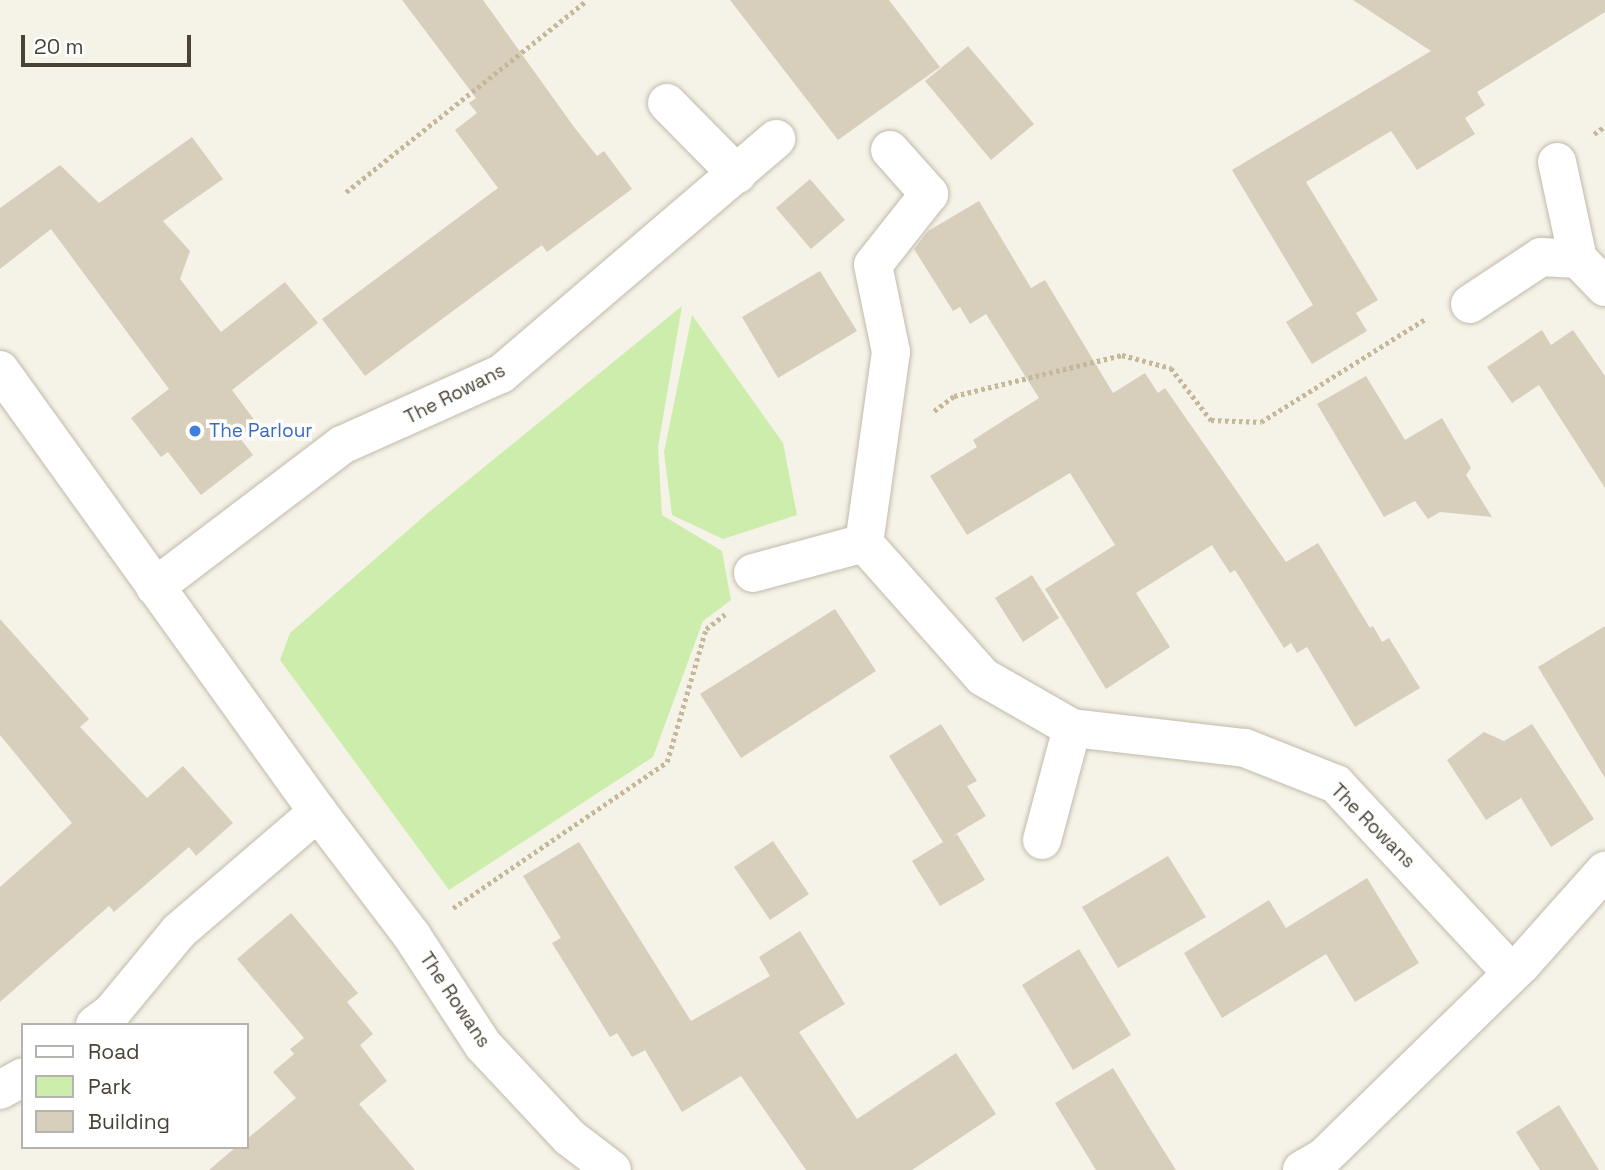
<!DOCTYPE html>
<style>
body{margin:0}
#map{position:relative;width:1605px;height:1170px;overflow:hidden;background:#f5f2e8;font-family:"Space Grotesk",sans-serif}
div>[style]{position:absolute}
.green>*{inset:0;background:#cdedad}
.building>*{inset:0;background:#d8cebc}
.path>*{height:4.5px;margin-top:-2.25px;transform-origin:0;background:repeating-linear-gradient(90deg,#c5b799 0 3.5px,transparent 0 7px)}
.roads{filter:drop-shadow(0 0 2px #c2baa9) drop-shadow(0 0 2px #c2baa9)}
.minor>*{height:38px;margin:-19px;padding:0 19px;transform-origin:19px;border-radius:19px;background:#fff}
.dots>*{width:19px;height:19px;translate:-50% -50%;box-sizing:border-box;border:4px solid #fff;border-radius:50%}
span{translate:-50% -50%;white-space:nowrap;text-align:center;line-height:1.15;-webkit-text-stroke:7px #fff;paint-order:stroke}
.street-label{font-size:19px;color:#494235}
.shop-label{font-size:19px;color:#366cbe}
.left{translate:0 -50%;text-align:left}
.legend{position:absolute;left:21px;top:1023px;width:228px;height:126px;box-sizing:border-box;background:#fff;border:2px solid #b6b3ae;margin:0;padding:9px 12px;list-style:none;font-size:21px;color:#494235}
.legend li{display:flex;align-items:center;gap:14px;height:35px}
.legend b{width:35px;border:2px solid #b6b3ae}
.scale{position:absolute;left:21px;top:35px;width:170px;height:32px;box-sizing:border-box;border:4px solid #494235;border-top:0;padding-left:9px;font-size:21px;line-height:24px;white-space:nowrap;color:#494235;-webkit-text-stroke:5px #fff;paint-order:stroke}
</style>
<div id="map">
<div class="green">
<i style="clip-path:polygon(682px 306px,658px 447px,662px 515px,722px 551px,731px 600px,703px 621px,653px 757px,449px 890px,280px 660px,290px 633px,429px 512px)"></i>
<i style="clip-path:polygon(692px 315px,783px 443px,797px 515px,723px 539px,672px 515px,664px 452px)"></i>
</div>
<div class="building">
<i style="clip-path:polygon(402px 0,483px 0,574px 127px,597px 156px,604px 151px,632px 189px,547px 252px,542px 245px,365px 376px,322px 319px,498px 188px,455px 130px,477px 113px,469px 103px,476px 98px)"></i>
<i style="clip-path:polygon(730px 0,889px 0,940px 67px,838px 140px)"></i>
<i style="clip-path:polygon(1353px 0,1605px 0,1605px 12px,1477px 92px,1485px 105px,1465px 118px,1475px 134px,1417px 170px,1391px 131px,1306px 182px,1378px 300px,1356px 313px,1367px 331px,1312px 364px,1286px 322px,1313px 305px,1232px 170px,1431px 51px)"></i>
<i style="clip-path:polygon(968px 46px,1034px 124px,991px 160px,925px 81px)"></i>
<i style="clip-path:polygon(192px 137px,223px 179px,163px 221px,190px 251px,180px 279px,221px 332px,285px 282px,318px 323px,232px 390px,258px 425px,240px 438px,253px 455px,201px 495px,168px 452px,161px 457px,131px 418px,169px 389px,51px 229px,0 269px,0 208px,60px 165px,99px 203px)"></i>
<i style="clip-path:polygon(810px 179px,845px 220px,811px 249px,776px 208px)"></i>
<i style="clip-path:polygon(979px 201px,1031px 288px,1045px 280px,1113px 393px,1145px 373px,1158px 393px,1165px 388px,1286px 562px,1318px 543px,1370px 628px,1373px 626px,1382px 642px,1389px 638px,1420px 688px,1355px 727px,1307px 647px,1297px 653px,1291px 643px,1284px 648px,1235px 570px,1230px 573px,1212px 545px,1136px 593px,1170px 647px,1106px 689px,1045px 589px,1115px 545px,1070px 473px,967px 535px,930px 476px,977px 447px,973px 440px,1039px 398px,986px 314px,970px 324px,960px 307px,953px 311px,914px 249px,928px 231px)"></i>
<i style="clip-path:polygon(820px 271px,857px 331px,778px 378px,742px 317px)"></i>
<i style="clip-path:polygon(1542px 330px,1551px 345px,1573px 330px,1605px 376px,1605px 488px,1539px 385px,1512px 403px,1487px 367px)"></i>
<i style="clip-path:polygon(1366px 376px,1405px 440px,1442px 418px,1471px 468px,1466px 475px,1492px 517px,1440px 512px,1428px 519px,1415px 501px,1384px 517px,1317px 404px)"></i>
<i style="clip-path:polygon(1032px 575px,1059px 618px,1023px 642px,995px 598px)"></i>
<i style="clip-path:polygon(835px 609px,876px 671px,741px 758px,700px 694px)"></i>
<i style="clip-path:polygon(0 619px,89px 719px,80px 727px,147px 798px,183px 766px,233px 823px,196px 856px,189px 847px,114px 912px,109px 906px,0 1002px,0 887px,72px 823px,0 735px)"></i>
<i style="clip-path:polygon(1605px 626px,1605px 778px,1538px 667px)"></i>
<i style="clip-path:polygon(941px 724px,977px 781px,967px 786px,986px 816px,951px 837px,957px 834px,985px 880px,940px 906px,912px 861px,943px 842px,889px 756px)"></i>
<i style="clip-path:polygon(1532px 724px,1594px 819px,1551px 847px,1521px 798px,1486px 820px,1447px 760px,1484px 732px,1504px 741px)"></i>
<i style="clip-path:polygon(773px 841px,809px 894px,770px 920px,734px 867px)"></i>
<i style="clip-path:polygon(579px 842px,691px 1021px,770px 976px,759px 957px,800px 931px,845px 1004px,799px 1032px,857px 1119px,956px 1053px,996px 1114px,912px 1170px,806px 1170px,741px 1076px,682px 1112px,645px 1050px,632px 1057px,617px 1033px,610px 1037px,552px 943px,561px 938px,523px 876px)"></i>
<i style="clip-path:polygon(1168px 856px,1206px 917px,1118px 968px,1082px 907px)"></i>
<i style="clip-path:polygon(1367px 878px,1419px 963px,1355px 1002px,1326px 954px,1222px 1018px,1184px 953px,1269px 900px,1286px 928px)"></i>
<i style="clip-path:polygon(291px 913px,358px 993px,347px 1002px,373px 1034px,360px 1045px,387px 1081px,359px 1104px,415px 1170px,209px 1170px,236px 1147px,247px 1147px,247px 1139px,296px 1098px,273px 1072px,294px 1054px,290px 1049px,304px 1038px,237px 959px)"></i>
<i style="clip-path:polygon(1079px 949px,1131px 1035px,1073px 1070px,1022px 985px)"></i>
<i style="clip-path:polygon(1113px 1068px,1149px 1127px,1176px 1170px,1096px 1170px,1055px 1103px)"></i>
<i style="clip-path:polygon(1559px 1105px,1599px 1170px,1540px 1170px,1516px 1132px)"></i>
</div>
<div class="path">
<i style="left:1594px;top:134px;width:14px;rotate:-36deg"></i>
<i style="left:346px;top:192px;width:305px;rotate:-38.5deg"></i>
<i style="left:934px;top:411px;width:25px;rotate:-37deg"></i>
<i style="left:954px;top:396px;width:173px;rotate:-13.7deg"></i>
<i style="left:1122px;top:355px;width:51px;rotate:14.9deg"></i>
<i style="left:1171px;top:368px;width:66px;rotate:52.4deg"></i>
<i style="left:1211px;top:420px;width:50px;rotate:2.3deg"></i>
<i style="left:1261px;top:422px;width:194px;rotate:-32.1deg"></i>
<i style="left:453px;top:908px;width:259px;rotate:-34.3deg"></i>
<i style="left:667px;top:762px;width:139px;rotate:-73.7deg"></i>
<i style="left:706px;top:629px;width:24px;rotate:-38deg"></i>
</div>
<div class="roads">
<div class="minor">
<i style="left:667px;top:103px;width:100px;rotate:45.4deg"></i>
<i style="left:890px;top:150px;width:59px;rotate:48.4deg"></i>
<i style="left:929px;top:194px;width:90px;rotate:128.3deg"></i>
<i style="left:873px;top:265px;width:89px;rotate:78.3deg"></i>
<i style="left:891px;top:352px;width:193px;rotate:98deg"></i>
<i style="left:864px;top:543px;width:179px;rotate:48.4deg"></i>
<i style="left:983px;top:677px;width:103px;rotate:29.8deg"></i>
<i style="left:1072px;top:728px;width:174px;rotate:6.6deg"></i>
<i style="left:1245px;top:748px;width:98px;rotate:21.6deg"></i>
<i style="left:1336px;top:784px;width:257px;rotate:47.1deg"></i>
<i style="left:1557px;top:162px;width:99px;rotate:77.8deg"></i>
<i style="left:1578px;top:259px;width:39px;rotate:46deg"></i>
<i style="left:1470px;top:304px;width:85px;rotate:-33.5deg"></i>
<i style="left:1541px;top:257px;width:37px;rotate:3deg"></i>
<i style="left:0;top:370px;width:545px;rotate:54.27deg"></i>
<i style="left:318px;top:812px;width:156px;rotate:52.8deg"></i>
<i style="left:412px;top:936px;width:130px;rotate:56.9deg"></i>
<i style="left:483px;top:1045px;width:126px;rotate:46.9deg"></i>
<i style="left:569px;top:1137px;width:54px;rotate:37.5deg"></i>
<i style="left:753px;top:573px;width:115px;rotate:-15.1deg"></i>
<i style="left:155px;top:587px;width:235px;rotate:-37.2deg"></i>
<i style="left:342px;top:445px;width:174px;rotate:-24.1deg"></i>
<i style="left:501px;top:374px;width:362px;rotate:-40.5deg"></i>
<i style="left:1042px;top:840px;width:116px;rotate:-75deg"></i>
<i style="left:95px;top:1025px;width:21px;rotate:-37deg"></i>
<i style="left:112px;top:1012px;width:105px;rotate:-50.4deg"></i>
<i style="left:179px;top:931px;width:183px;rotate:-40.6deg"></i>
<i style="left:0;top:1090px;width:26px;rotate:-29deg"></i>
<i style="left:1302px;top:1170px;width:24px;rotate:-30deg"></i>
<i style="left:1323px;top:1158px;width:278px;rotate:-44.3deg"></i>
<i style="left:1522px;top:964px;width:125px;rotate:-48.3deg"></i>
</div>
</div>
<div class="dots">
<i style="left:195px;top:431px;background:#3f7fe0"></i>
</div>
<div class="street-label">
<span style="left:455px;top:394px;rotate:-27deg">The Rowans</span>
<span style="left:1373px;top:826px;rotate:45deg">The Rowans</span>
<span style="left:455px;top:1000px;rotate:56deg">The Rowans</span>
</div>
<div class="shop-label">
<span class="left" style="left:209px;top:431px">The Parlour</span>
</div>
<ul class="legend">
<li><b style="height:9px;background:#fff"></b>Road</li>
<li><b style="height:19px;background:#cdedad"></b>Park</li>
<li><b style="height:19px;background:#d8cebc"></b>Building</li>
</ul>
<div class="scale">20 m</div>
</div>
